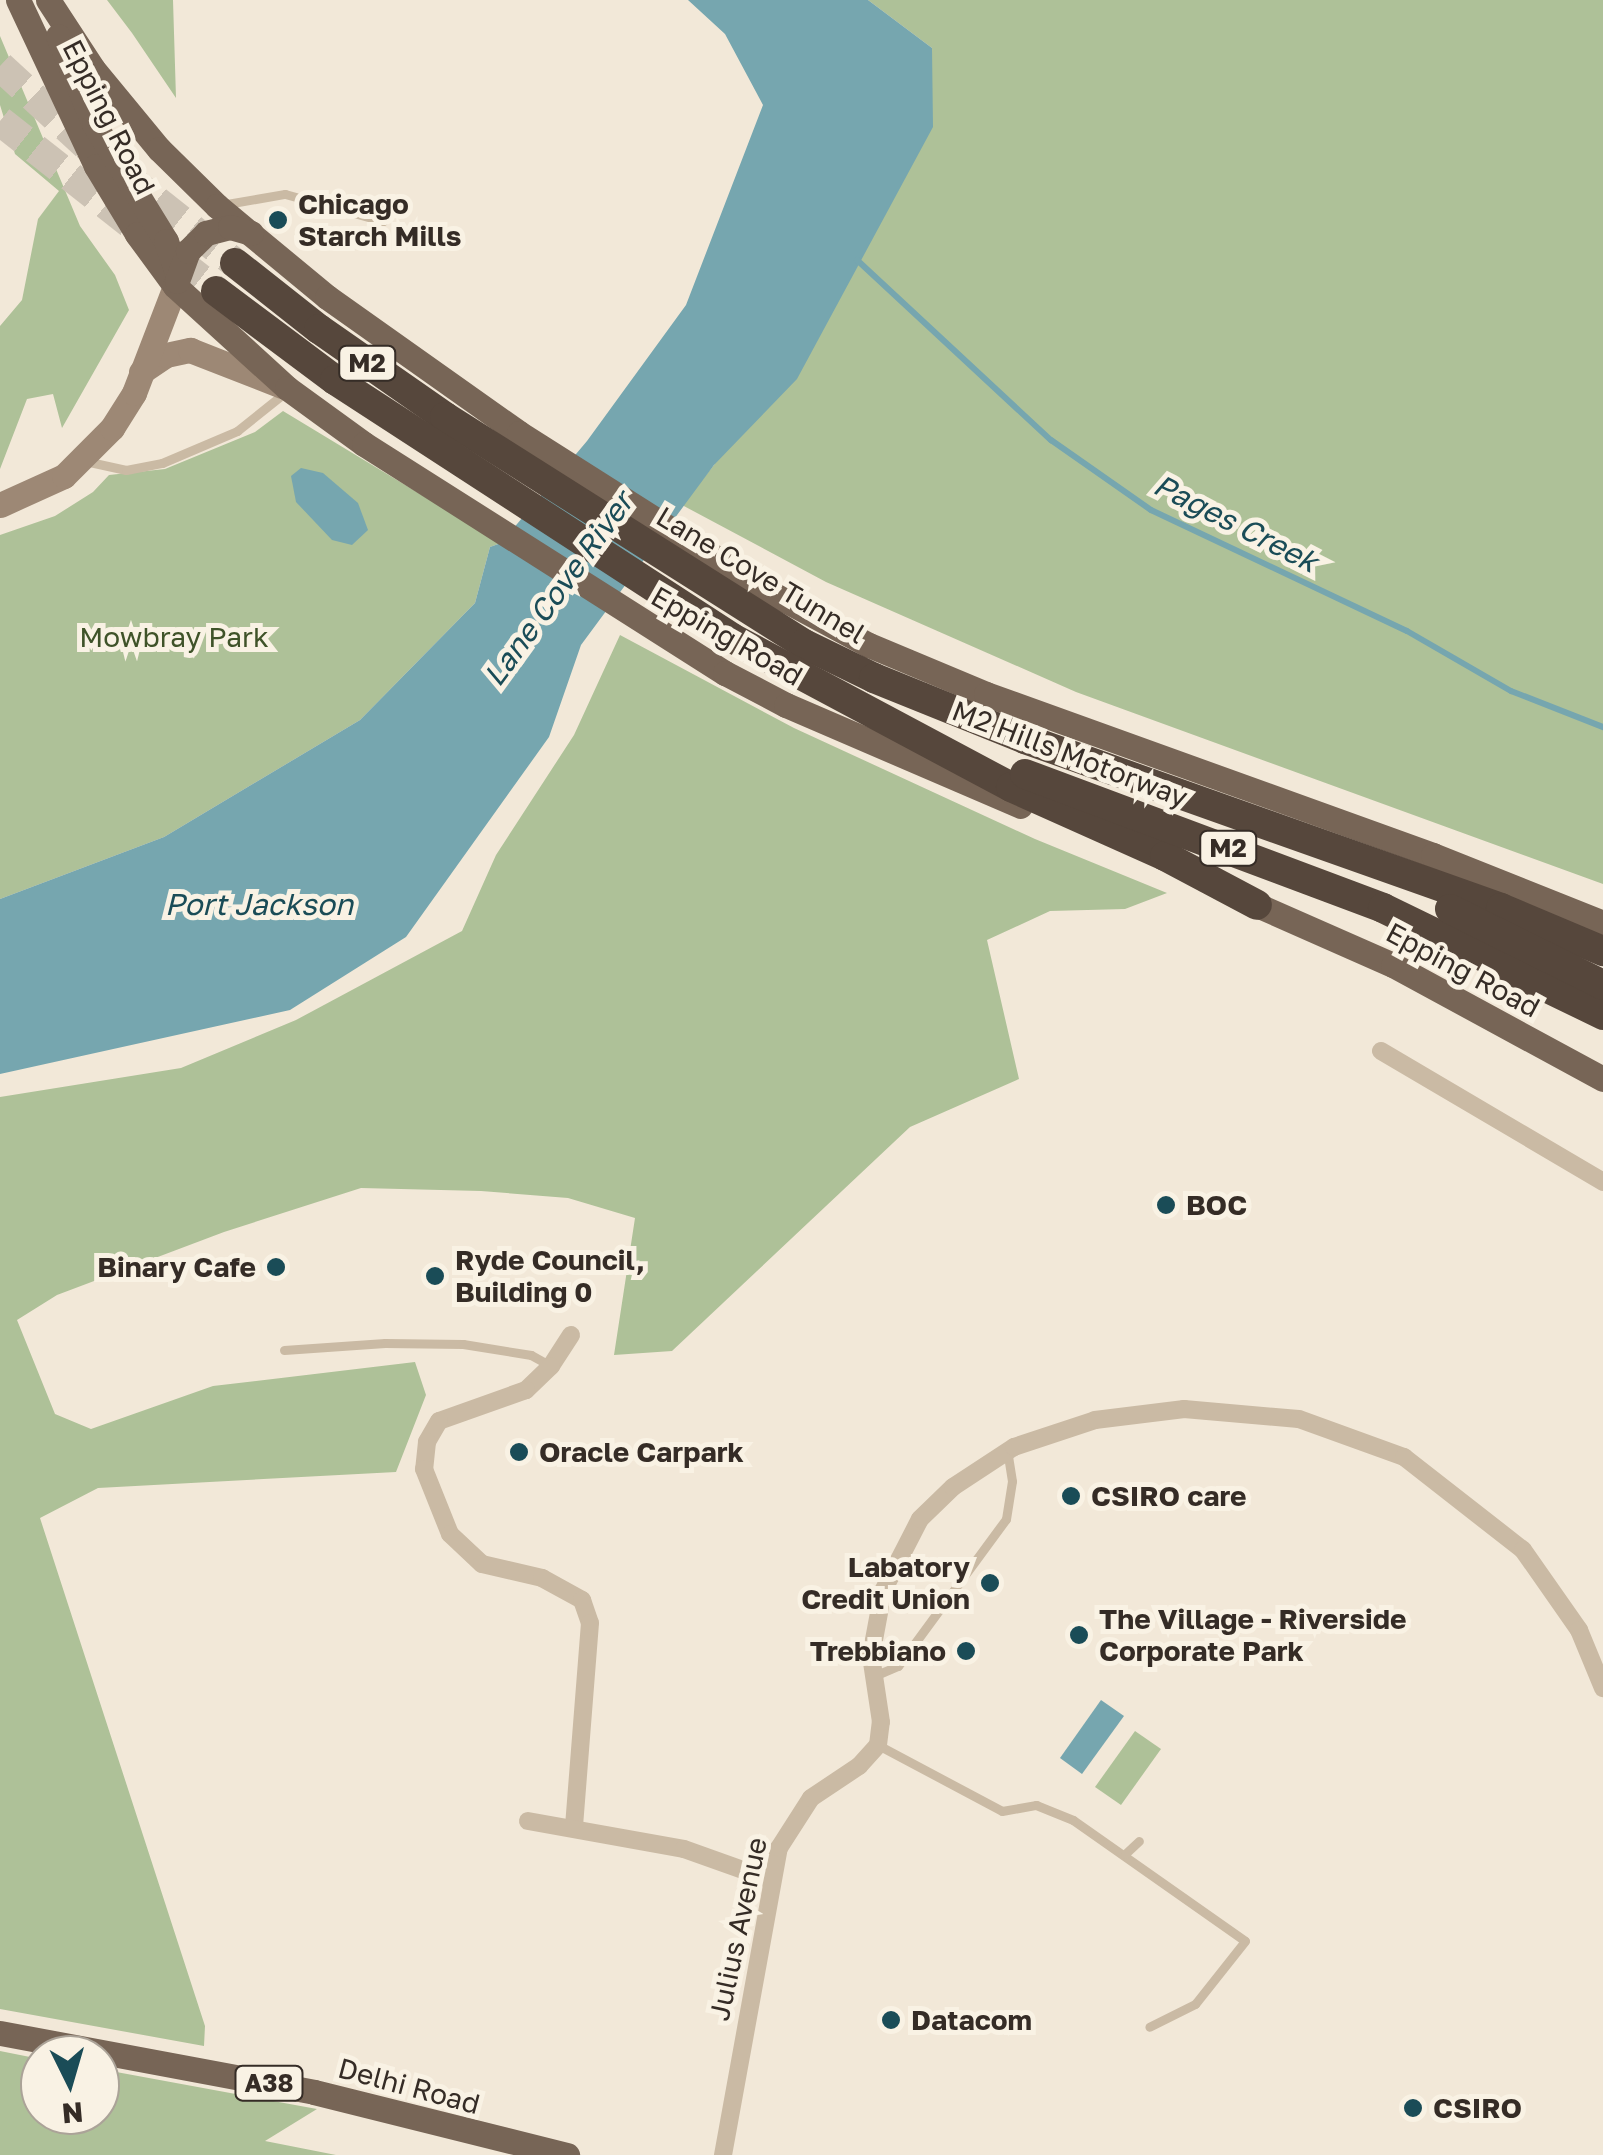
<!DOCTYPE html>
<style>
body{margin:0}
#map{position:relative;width:1603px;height:2155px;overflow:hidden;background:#f2e8d8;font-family:"Golos Text",sans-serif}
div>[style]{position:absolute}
.green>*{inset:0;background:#aec198}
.water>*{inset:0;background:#76a6af}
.stream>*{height:6px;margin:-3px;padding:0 3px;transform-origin:3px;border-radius:3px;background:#76a6af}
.motorway-tunnel>*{height:30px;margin-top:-15px;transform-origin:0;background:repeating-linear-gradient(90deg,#ccc2b4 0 30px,transparent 0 45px)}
.service>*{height:9px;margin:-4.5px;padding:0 4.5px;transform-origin:4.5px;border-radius:4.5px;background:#cabaa4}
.minor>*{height:18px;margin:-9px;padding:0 9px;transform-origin:9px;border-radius:9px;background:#cabaa4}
.secondary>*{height:25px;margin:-12.5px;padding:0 12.5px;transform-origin:12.5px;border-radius:12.5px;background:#9d8875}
.primary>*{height:25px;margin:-12.5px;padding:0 12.5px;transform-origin:12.5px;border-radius:12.5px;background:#776556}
.motorway>*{height:30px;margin:-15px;padding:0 15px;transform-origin:15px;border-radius:15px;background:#56473c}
.dots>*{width:28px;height:28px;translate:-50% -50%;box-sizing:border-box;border:5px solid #f9f2e4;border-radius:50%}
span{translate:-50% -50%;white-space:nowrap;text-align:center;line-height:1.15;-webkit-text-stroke:10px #f9f2e4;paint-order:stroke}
.shield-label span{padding:2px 8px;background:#f9f2e4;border:2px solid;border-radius:8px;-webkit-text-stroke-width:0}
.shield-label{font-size:25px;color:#352c26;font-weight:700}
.street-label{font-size:28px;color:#352c26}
.poi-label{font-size:28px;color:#352c26;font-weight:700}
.left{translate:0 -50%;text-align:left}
.right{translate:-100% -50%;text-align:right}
.park-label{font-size:28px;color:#3f5329}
.water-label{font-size:30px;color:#1a4c57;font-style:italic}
.north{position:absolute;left:20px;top:2035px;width:100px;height:100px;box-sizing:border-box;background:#f9f2e4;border:2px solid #aba398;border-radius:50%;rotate:175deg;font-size:28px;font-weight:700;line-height:40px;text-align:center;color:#352c26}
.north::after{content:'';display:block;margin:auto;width:35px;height:45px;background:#1a4c57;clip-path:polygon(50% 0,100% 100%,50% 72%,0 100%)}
</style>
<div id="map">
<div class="green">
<i style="clip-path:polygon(107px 0,173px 0,176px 98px,132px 33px)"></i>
<i style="clip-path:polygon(868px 0,1603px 0,1603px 884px,1076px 692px,826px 582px,682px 505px,714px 465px,932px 48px)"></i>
<i style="clip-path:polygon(0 36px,80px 226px,115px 275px,129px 310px,62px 428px,53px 394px,27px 399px,0 469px,0 326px,22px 300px,38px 219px,59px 191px,15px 154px,0 105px)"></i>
<i style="clip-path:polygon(283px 411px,501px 543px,490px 547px,475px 603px,360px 720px,164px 837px,0 899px,0 535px,55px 516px,93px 492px,109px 475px,165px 469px,255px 432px)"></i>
<i style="clip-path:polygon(620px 635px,794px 728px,1035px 839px,1167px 893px,1125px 909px,1050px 911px,987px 940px,1019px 1079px,910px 1127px,672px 1351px,614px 1355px,635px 1218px,568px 1198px,481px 1191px,361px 1188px,224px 1232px,57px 1295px,17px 1320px,55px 1414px,91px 1429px,213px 1386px,415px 1362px,426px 1395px,396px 1472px,98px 1488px,40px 1518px,205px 2026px,204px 2046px,0 2009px,0 1097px,181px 1068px,296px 1020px,462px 931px,496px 855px,574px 735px)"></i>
<i style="clip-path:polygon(1135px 1731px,1161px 1749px,1121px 1805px,1095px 1787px)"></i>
<i style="clip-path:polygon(0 2051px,40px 2059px,40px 2115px,100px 2115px,100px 2069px,317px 2109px,265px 2141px,336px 2155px,0 2155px)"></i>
</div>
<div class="water">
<i style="clip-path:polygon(688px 0,868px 0,932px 48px,933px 127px,797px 379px,714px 465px,581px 645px,549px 737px,406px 937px,290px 1010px,0 1074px,0 899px,164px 837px,360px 720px,475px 603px,490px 547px,501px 543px,587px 441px,686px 305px,763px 105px,725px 34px)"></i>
<i style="clip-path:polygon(301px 468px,323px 473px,358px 503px,368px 530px,352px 545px,332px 540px,296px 502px,291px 476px)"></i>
<i style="clip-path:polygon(1101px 1700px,1124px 1716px,1082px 1774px,1060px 1758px)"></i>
</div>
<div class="stream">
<i style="left:857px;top:260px;width:265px;rotate:42.9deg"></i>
<i style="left:1051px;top:440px;width:122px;rotate:35deg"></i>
<i style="left:1151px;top:510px;width:283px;rotate:25.3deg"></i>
<i style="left:1407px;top:631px;width:120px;rotate:30deg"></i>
<i style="left:1511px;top:691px;width:99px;rotate:21.4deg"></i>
</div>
<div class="motorway-tunnel">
<i style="left:0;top:66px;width:117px;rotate:42.6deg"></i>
<i style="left:86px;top:145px;width:190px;rotate:38.4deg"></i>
<i style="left:0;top:121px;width:275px;rotate:38.2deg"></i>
</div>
<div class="service">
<i style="left:221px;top:205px;width:65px;rotate:-9.8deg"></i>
<i style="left:285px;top:194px;width:102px;rotate:15.4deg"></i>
<i style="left:85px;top:461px;width:42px;rotate:12.4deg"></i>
<i style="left:126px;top:470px;width:37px;rotate:-11deg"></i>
<i style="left:162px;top:463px;width:82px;rotate:-23.1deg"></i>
<i style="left:237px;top:431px;width:64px;rotate:-38.7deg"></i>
<i style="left:284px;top:1350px;width:101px;rotate:-4deg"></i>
<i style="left:385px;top:1343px;width:78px;rotate:0.7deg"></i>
<i style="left:463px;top:1344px;width:69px;rotate:9.2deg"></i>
<i style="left:531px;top:1355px;width:23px;rotate:29deg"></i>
<i style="left:874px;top:1676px;width:26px;rotate:-23deg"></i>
<i style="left:898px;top:1666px;width:182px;rotate:-53.7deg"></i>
<i style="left:1006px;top:1519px;width:38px;rotate:-81deg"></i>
<i style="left:1012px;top:1481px;width:30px;rotate:-99deg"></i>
<i style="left:878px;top:1745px;width:140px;rotate:28deg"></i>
<i style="left:1002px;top:1811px;width:35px;rotate:-10deg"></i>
<i style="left:1036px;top:1805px;width:40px;rotate:22deg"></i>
<i style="left:1073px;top:1820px;width:210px;rotate:35.1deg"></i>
<i style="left:1245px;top:1941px;width:80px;rotate:128.4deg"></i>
<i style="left:1195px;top:2004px;width:51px;rotate:153.4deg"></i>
<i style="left:1125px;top:1854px;width:19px;rotate:-43deg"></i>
</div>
<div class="minor">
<i style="left:1381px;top:1051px;width:258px;rotate:30.5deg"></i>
<i style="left:571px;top:1335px;width:37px;rotate:123deg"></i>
<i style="left:551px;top:1366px;width:35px;rotate:136deg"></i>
<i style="left:526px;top:1390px;width:92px;rotate:160.4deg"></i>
<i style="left:439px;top:1421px;width:24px;rotate:120deg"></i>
<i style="left:427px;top:1442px;width:27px;rotate:96deg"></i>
<i style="left:424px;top:1469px;width:70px;rotate:68.2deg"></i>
<i style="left:450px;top:1534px;width:44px;rotate:43.2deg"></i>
<i style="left:482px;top:1564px;width:62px;rotate:13.1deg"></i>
<i style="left:542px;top:1578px;width:46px;rotate:28.8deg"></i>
<i style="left:582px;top:1600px;width:24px;rotate:71deg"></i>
<i style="left:590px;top:1623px;width:206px;rotate:94.5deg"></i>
<i style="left:528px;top:1821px;width:158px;rotate:10.2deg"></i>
<i style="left:684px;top:1849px;width:92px;rotate:19.6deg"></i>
<i style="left:723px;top:2155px;width:312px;rotate:-79.7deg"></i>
<i style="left:779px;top:1848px;width:59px;rotate:-57.4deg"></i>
<i style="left:811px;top:1798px;width:58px;rotate:-33.7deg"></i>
<i style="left:859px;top:1766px;width:28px;rotate:-48deg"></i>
<i style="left:878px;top:1745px;width:23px;rotate:-83deg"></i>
<i style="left:881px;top:1722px;width:67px;rotate:-98.6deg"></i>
<i style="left:871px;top:1656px;width:66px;rotate:-79.5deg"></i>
<i style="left:883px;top:1591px;width:81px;rotate:-62.8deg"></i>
<i style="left:920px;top:1519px;width:46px;rotate:-44.1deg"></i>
<i style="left:953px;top:1487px;width:73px;rotate:-33.3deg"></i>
<i style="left:1014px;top:1447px;width:85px;rotate:-18.4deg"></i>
<i style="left:1095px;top:1420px;width:90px;rotate:-7deg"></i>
<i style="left:1184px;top:1409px;width:115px;rotate:5deg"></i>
<i style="left:1299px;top:1419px;width:112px;rotate:19.9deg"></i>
<i style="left:1404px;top:1457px;width:151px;rotate:38deg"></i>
<i style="left:1523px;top:1550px;width:98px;rotate:55deg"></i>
<i style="left:1579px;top:1630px;width:63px;rotate:67.5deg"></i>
</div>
<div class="secondary">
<i style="left:141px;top:372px;width:30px;rotate:-34deg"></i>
<i style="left:166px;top:355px;width:25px;rotate:-12deg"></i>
<i style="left:190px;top:350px;width:99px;rotate:21.4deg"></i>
<i style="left:0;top:505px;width:70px;rotate:-24.4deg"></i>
<i style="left:64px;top:476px;width:68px;rotate:-45deg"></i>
<i style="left:112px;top:428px;width:41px;rotate:-57.8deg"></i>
<i style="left:134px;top:393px;width:115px;rotate:-69deg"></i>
</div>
<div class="primary">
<i style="left:18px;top:0;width:183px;rotate:64.8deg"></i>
<i style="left:96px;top:166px;width:79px;rotate:58.9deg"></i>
<i style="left:137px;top:234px;width:64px;rotate:53.8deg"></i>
<i style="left:175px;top:286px;width:151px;rotate:42.3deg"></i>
<i style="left:287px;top:388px;width:95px;rotate:36deg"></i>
<i style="left:364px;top:444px;width:428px;rotate:32.4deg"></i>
<i style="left:725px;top:673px;width:69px;rotate:27.7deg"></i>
<i style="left:786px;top:705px;width:255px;rotate:23.3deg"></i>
<i style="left:48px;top:0;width:82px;rotate:56.9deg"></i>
<i style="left:93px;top:69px;width:104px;rotate:50.5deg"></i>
<i style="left:159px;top:149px;width:81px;rotate:44.5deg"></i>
<i style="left:217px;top:206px;width:143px;rotate:39.6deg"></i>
<i style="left:327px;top:297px;width:235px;rotate:35.3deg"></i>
<i style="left:519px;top:433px;width:297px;rotate:32.4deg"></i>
<i style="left:770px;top:592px;width:112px;rotate:28.2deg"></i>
<i style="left:869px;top:645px;width:127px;rotate:22.7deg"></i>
<i style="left:986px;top:694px;width:475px;rotate:19.8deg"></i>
<i style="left:1433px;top:855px;width:183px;rotate:21.8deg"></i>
<i style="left:58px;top:36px;width:95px;rotate:67.8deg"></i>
<i style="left:94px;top:124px;width:137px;rotate:58.4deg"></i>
<i style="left:166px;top:241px;width:37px;rotate:71deg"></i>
<i style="left:177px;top:281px;width:32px;rotate:-70deg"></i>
<i style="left:188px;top:251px;width:25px;rotate:-45deg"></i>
<i style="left:206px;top:233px;width:25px;rotate:-14deg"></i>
<i style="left:230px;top:227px;width:22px;rotate:16deg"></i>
<i style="left:1241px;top:898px;width:166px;rotate:23.8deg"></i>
<i style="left:1393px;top:965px;width:239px;rotate:28.5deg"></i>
<i style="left:0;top:2033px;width:319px;rotate:10.6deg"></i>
<i style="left:314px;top:2092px;width:261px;rotate:14deg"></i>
</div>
<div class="motorway">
<i style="left:235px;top:263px;width:107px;rotate:38.2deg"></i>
<i style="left:319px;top:329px;width:154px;rotate:34.9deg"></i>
<i style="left:445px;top:417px;width:425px;rotate:32.3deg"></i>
<i style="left:804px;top:644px;width:78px;rotate:25.9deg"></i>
<i style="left:874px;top:678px;width:163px;rotate:22deg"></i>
<i style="left:1025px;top:739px;width:505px;rotate:19.55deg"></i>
<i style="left:1501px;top:908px;width:111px;rotate:22.9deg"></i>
<i style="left:216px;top:291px;width:149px;rotate:36.8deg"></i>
<i style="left:335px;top:380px;width:473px;rotate:33deg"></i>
<i style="left:732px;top:638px;width:316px;rotate:28.1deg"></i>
<i style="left:1011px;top:787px;width:169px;rotate:24.1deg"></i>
<i style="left:1165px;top:856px;width:104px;rotate:28deg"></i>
<i style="left:1025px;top:774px;width:382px;rotate:20.5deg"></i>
<i style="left:1383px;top:908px;width:245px;rotate:25.9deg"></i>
<i style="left:1450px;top:909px;width:171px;rotate:26.4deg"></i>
</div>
<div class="dots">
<i style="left:278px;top:220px;background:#1a4c57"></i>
<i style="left:1166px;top:1205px;background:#1a4c57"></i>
<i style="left:276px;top:1267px;background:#1a4c57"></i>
<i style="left:435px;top:1276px;background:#1a4c57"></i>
<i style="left:519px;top:1452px;background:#1a4c57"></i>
<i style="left:1071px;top:1496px;background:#1a4c57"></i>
<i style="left:990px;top:1583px;background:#1a4c57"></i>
<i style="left:1079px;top:1635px;background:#1a4c57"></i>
<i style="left:966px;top:1651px;background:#1a4c57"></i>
<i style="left:891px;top:2020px;background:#1a4c57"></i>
<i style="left:1413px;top:2108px;background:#1a4c57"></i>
</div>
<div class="shield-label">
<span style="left:367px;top:363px">M2</span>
<span style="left:1228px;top:848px">M2</span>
<span style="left:269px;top:2083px">A38</span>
</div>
<div class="street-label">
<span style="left:109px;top:117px;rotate:63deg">Epping Road</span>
<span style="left:761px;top:575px;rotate:31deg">Lane Cove Tunnel</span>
<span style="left:727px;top:636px;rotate:30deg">Epping Road</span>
<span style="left:1070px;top:754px;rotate:21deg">M2 Hills Motorway</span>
<span style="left:1463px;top:970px;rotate:28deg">Epping Road</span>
<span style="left:738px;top:1929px;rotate:-78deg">Julius Avenue</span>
<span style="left:409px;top:2086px;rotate:15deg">Delhi Road</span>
</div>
<div class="poi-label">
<span class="left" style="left:298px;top:220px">Chicago<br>Starch Mills</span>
<span class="left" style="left:1186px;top:1205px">BOC</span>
<span class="left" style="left:455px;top:1276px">Ryde Council,<br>Building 0</span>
<span class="right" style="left:256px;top:1267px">Binary Cafe</span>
<span class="left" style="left:539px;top:1452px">Oracle Carpark</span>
<span class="left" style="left:1091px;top:1496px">CSIRO care</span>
<span class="right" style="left:970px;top:1583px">Labatory<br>Credit Union</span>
<span class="left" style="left:1099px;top:1635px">The Village - Riverside<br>Corporate Park</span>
<span class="right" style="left:946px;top:1651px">Trebbiano</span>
<span class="left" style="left:911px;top:2020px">Datacom</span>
<span class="left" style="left:1433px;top:2108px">CSIRO</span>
</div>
<div class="park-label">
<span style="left:174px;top:637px">Mowbray Park</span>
</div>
<div class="water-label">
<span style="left:1236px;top:523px;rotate:27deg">Pages Creek</span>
<span style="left:558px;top:589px;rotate:-54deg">Lane Cove River</span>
<span style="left:259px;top:904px">Port Jackson</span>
</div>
<div class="north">N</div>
</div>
